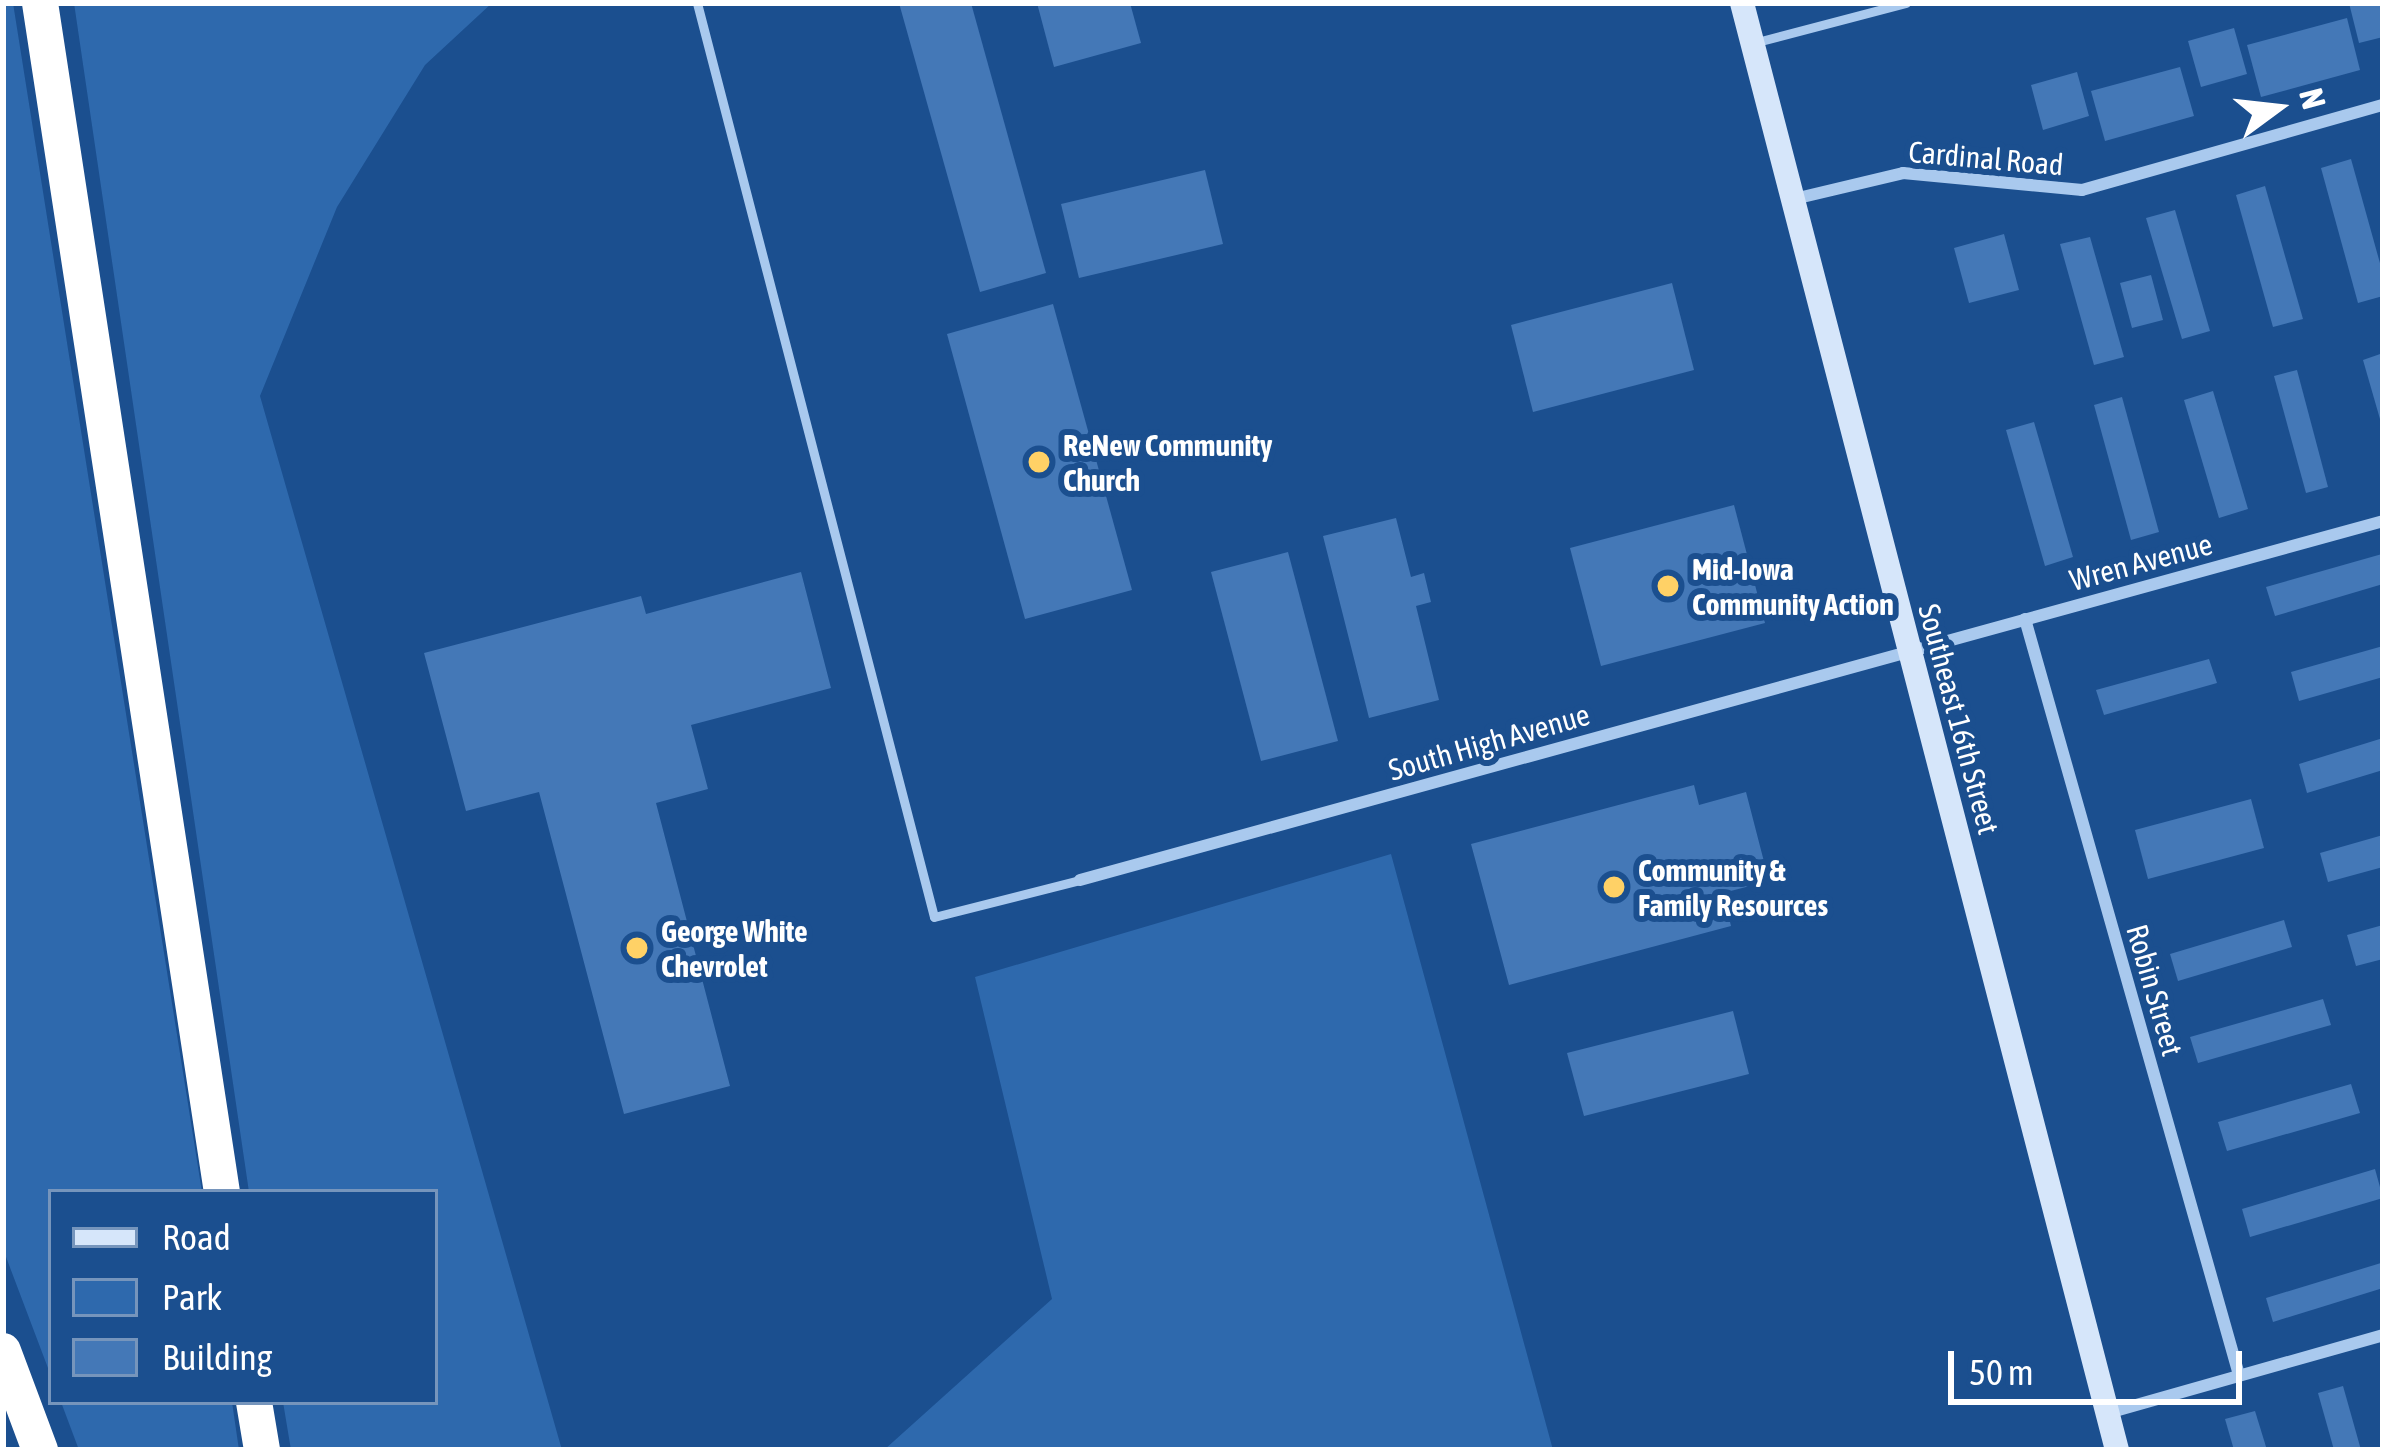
<!DOCTYPE html>
<style>
body{margin:0}
#map{position:relative;width:2386px;height:1453px;overflow:hidden;background:#1b4f8f;font-family:"Asap Condensed",sans-serif}
div>[style]{position:absolute}
.green>*{inset:0;background:#2e69ad}
.building>*{inset:0;background:#4478b7}
.service>*{height:9px;margin:-4.5px;padding:0 4.5px;transform-origin:4.5px;border-radius:4.5px;background:#a9c9ee}
.minor>*{height:12px;margin:-6px;padding:0 6px;transform-origin:6px;border-radius:6px;background:#a9c9ee}
.secondary>*{height:24px;margin:-12px;padding:0 12px;transform-origin:12px;border-radius:12px;background:#d6e6fa}
.motorway>*{height:36px;margin:-18px;padding:0 18px;transform-origin:18px;border-radius:18px;background:#fff}
.dots>*{width:33px;height:33px;translate:-50% -50%;box-sizing:border-box;border:6px solid #1b4f8f;border-radius:50%}
span{translate:-50% -50%;white-space:nowrap;text-align:center;line-height:1.15;-webkit-text-stroke:12px #1b4f8f;paint-order:stroke}
.street-label{font-size:30px;color:#fff}
.poi-label{font-size:30px;color:#fff;font-weight:700}
.left{translate:0 -50%;text-align:left}
.frame{position:absolute;inset:0;border:6px solid #fff;pointer-events:none}
.legend{position:absolute;left:48px;top:1189px;width:390px;height:216px;box-sizing:border-box;background:#1b4f8f;border:3px solid #7695bc;margin:0;padding:15px 21px;list-style:none;font-size:36px;color:#fff}
.legend li{display:flex;align-items:center;gap:24px;height:60px}
.legend b{width:60px;border:3px solid #7695bc}
.north{position:absolute;left:2218px;top:48px;width:120px;height:120px;-webkit-text-stroke:9px #1b4f8f;paint-order:stroke;rotate:75deg;font-size:33px;font-weight:700;line-height:48px;text-align:center;color:#fff}
.north::after{content:'';display:block;margin:auto;width:42px;height:54px;background:#fff;clip-path:polygon(50% 0,100% 100%,50% 72%,0 100%)}
.scale{position:absolute;left:1948px;top:1351px;width:294px;height:54px;box-sizing:border-box;border:6px solid #fff;border-top:0;padding-left:15px;font-size:36px;line-height:42px;white-space:nowrap;color:#fff;-webkit-text-stroke:9px #1b4f8f;paint-order:stroke}
</style>
<div id="map">
<div class="green">
<i style="clip-path:polygon(3px 3px,13px 3px,202px 1192px,51px 1192px,51px 1376px,3px 1249px)"></i>
<i style="clip-path:polygon(74px 3px,492px 3px,425px 65px,337px 207px,260px 396px,562px 1450px,291px 1450px,283px 1402px,435px 1402px,435px 1192px,249px 1192px)"></i>
<i style="clip-path:polygon(1391px 854px,1553px 1450px,884px 1450px,1052px 1299px,975px 977px)"></i>
<i style="clip-path:polygon(61px 1402px,232px 1402px,239px 1450px,79px 1450px)"></i>
</div>
<div class="building">
<i style="clip-path:polygon(899px 3px,971px 3px,1046px 273px,980px 292px)"></i>
<i style="clip-path:polygon(1037px 3px,1130px 3px,1141px 43px,1054px 67px)"></i>
<i style="clip-path:polygon(2349px 3px,2383px 3px,2383px 37px,2359px 43px)"></i>
<i style="clip-path:polygon(2347px 18px,2360px 70px,2261px 97px,2247px 45px)"></i>
<i style="clip-path:polygon(2234px 28px,2247px 74px,2201px 87px,2188px 41px)"></i>
<i style="clip-path:polygon(2180px 67px,2194px 116px,2105px 141px,2091px 91px)"></i>
<i style="clip-path:polygon(2077px 72px,2089px 116px,2043px 130px,2031px 85px)"></i>
<i style="clip-path:polygon(2351px 159px,2383px 274px,2383px 296px,2358px 303px,2321px 168px)"></i>
<i style="clip-path:polygon(1205px 170px,1223px 244px,1079px 278px,1061px 204px)"></i>
<i style="clip-path:polygon(2265px 186px,2303px 319px,2273px 327px,2236px 195px)"></i>
<i style="clip-path:polygon(2175px 210px,2210px 331px,2182px 339px,2146px 218px)"></i>
<i style="clip-path:polygon(2004px 234px,2019px 290px,1969px 303px,1954px 248px)"></i>
<i style="clip-path:polygon(2090px 237px,2124px 357px,2094px 365px,2060px 244px)"></i>
<i style="clip-path:polygon(2151px 275px,2163px 320px,2132px 328px,2120px 283px)"></i>
<i style="clip-path:polygon(1672px 283px,1694px 370px,1533px 412px,1511px 325px)"></i>
<i style="clip-path:polygon(1053px 304px,1132px 590px,1025px 619px,947px 334px)"></i>
<i style="clip-path:polygon(2383px 353px,2383px 426px,2382px 426px,2363px 360px)"></i>
<i style="clip-path:polygon(2297px 370px,2328px 487px,2306px 493px,2274px 376px)"></i>
<i style="clip-path:polygon(2213px 391px,2248px 509px,2219px 518px,2184px 400px)"></i>
<i style="clip-path:polygon(2122px 397px,2159px 532px,2131px 540px,2094px 405px)"></i>
<i style="clip-path:polygon(2034px 422px,2073px 557px,2045px 566px,2006px 430px)"></i>
<i style="clip-path:polygon(1734px 505px,1765px 623px,1601px 666px,1570px 548px)"></i>
<i style="clip-path:polygon(1396px 518px,1411px 577px,1424px 573px,1431px 602px,1416px 606px,1439px 700px,1369px 718px,1323px 536px)"></i>
<i style="clip-path:polygon(1288px 552px,1338px 741px,1261px 761px,1211px 572px)"></i>
<i style="clip-path:polygon(2382px 554px,2383px 584px,2275px 616px,2266px 587px)"></i>
<i style="clip-path:polygon(801px 572px,831px 688px,691px 725px,708px 789px,656px 803px,730px 1086px,624px 1114px,539px 792px,466px 811px,424px 653px,641px 596px,646px 614px)"></i>
<i style="clip-path:polygon(2383px 646px,2383px 677px,2299px 701px,2291px 672px)"></i>
<i style="clip-path:polygon(2209px 659px,2217px 683px,2104px 715px,2096px 690px)"></i>
<i style="clip-path:polygon(2383px 738px,2383px 770px,2307px 793px,2299px 764px)"></i>
<i style="clip-path:polygon(1694px 785px,1699px 805px,1746px 792px,1769px 881px,1723px 893px,1731px 926px,1509px 985px,1471px 844px)"></i>
<i style="clip-path:polygon(2251px 799px,2264px 848px,2148px 879px,2135px 830px)"></i>
<i style="clip-path:polygon(2383px 835px,2383px 867px,2328px 882px,2320px 853px)"></i>
<i style="clip-path:polygon(2284px 920px,2292px 947px,2178px 981px,2170px 954px)"></i>
<i style="clip-path:polygon(2383px 925px,2383px 959px,2356px 966px,2347px 935px)"></i>
<i style="clip-path:polygon(2323px 999px,2331px 1025px,2198px 1063px,2190px 1037px)"></i>
<i style="clip-path:polygon(1733px 1011px,1749px 1074px,1584px 1116px,1567px 1053px)"></i>
<i style="clip-path:polygon(2351px 1084px,2360px 1113px,2227px 1151px,2218px 1122px)"></i>
<i style="clip-path:polygon(2375px 1169px,2383px 1198px,2250px 1237px,2242px 1209px)"></i>
<i style="clip-path:polygon(2381px 1263px,2383px 1288px,2273px 1322px,2266px 1298px)"></i>
<i style="clip-path:polygon(2343px 1386px,2361px 1450px,2334px 1450px,2318px 1393px)"></i>
<i style="clip-path:polygon(2255px 1411px,2267px 1450px,2234px 1450px,2225px 1419px)"></i>
</div>
<div class="service">
<i style="left:697px;top:3px;width:944px;rotate:75.46deg"></i>
<i style="left:934px;top:917px;width:151px;rotate:-14.2deg"></i>
<i style="left:1757px;top:42px;width:154px;rotate:-14.7deg"></i>
</div>
<div class="minor">
<i style="left:1794px;top:199px;width:112px;rotate:-13.4deg"></i>
<i style="left:1903px;top:173px;width:180px;rotate:5.4deg"></i>
<i style="left:2082px;top:190px;width:313px;rotate:-15.8deg"></i>
<i style="left:2025px;top:619px;width:786px;rotate:74.19deg"></i>
<i style="left:1080px;top:880px;width:1352px;rotate:-15.4deg"></i>
<i style="left:2108px;top:1413px;width:286px;rotate:-15.8deg"></i>
</div>
<div class="secondary">
<i style="left:1742px;top:3px;width:1495px;rotate:75.47deg"></i>
</div>
<div class="motorway">
<i style="left:40px;top:3px;width:1203px;rotate:81.3deg"></i>
<i style="left:3px;top:1351px;width:106px;rotate:69.5deg"></i>
<i style="left:254px;top:1402px;width:49px;rotate:80.5deg"></i>
</div>
<div class="dots">
<i style="left:1039px;top:462px;background:#ffd166"></i>
<i style="left:1668px;top:586px;background:#ffd166"></i>
<i style="left:1614px;top:887px;background:#ffd166"></i>
<i style="left:637px;top:948px;background:#ffd166"></i>
</div>
<div class="street-label">
<span style="left:1986px;top:158px;rotate:5deg">Cardinal Road</span>
<span style="left:2141px;top:562px;rotate:-15deg">Wren Avenue</span>
<span style="left:1959px;top:719px;rotate:75deg">Southeast 16th Street</span>
<span style="left:1489px;top:742px;rotate:-16deg">South High Avenue</span>
<span style="left:2155px;top:990px;rotate:74deg">Robin Street</span>
</div>
<div class="poi-label">
<span class="left" style="left:1063px;top:462px">ReNew Community<br>Church</span>
<span class="left" style="left:1692px;top:586px">Mid-Iowa<br>Community Action</span>
<span class="left" style="left:1638px;top:887px">Community &amp;<br>Family Resources</span>
<span class="left" style="left:661px;top:948px">George White<br>Chevrolet</span>
</div>
<div class="frame"></div>
<ul class="legend">
<li><b style="height:15px;background:#d6e6fa"></b>Road</li>
<li><b style="height:33px;background:#2e69ad"></b>Park</li>
<li><b style="height:33px;background:#4478b7"></b>Building</li>
</ul>
<div class="north">N</div>
<div class="scale">50 m</div>
</div>
